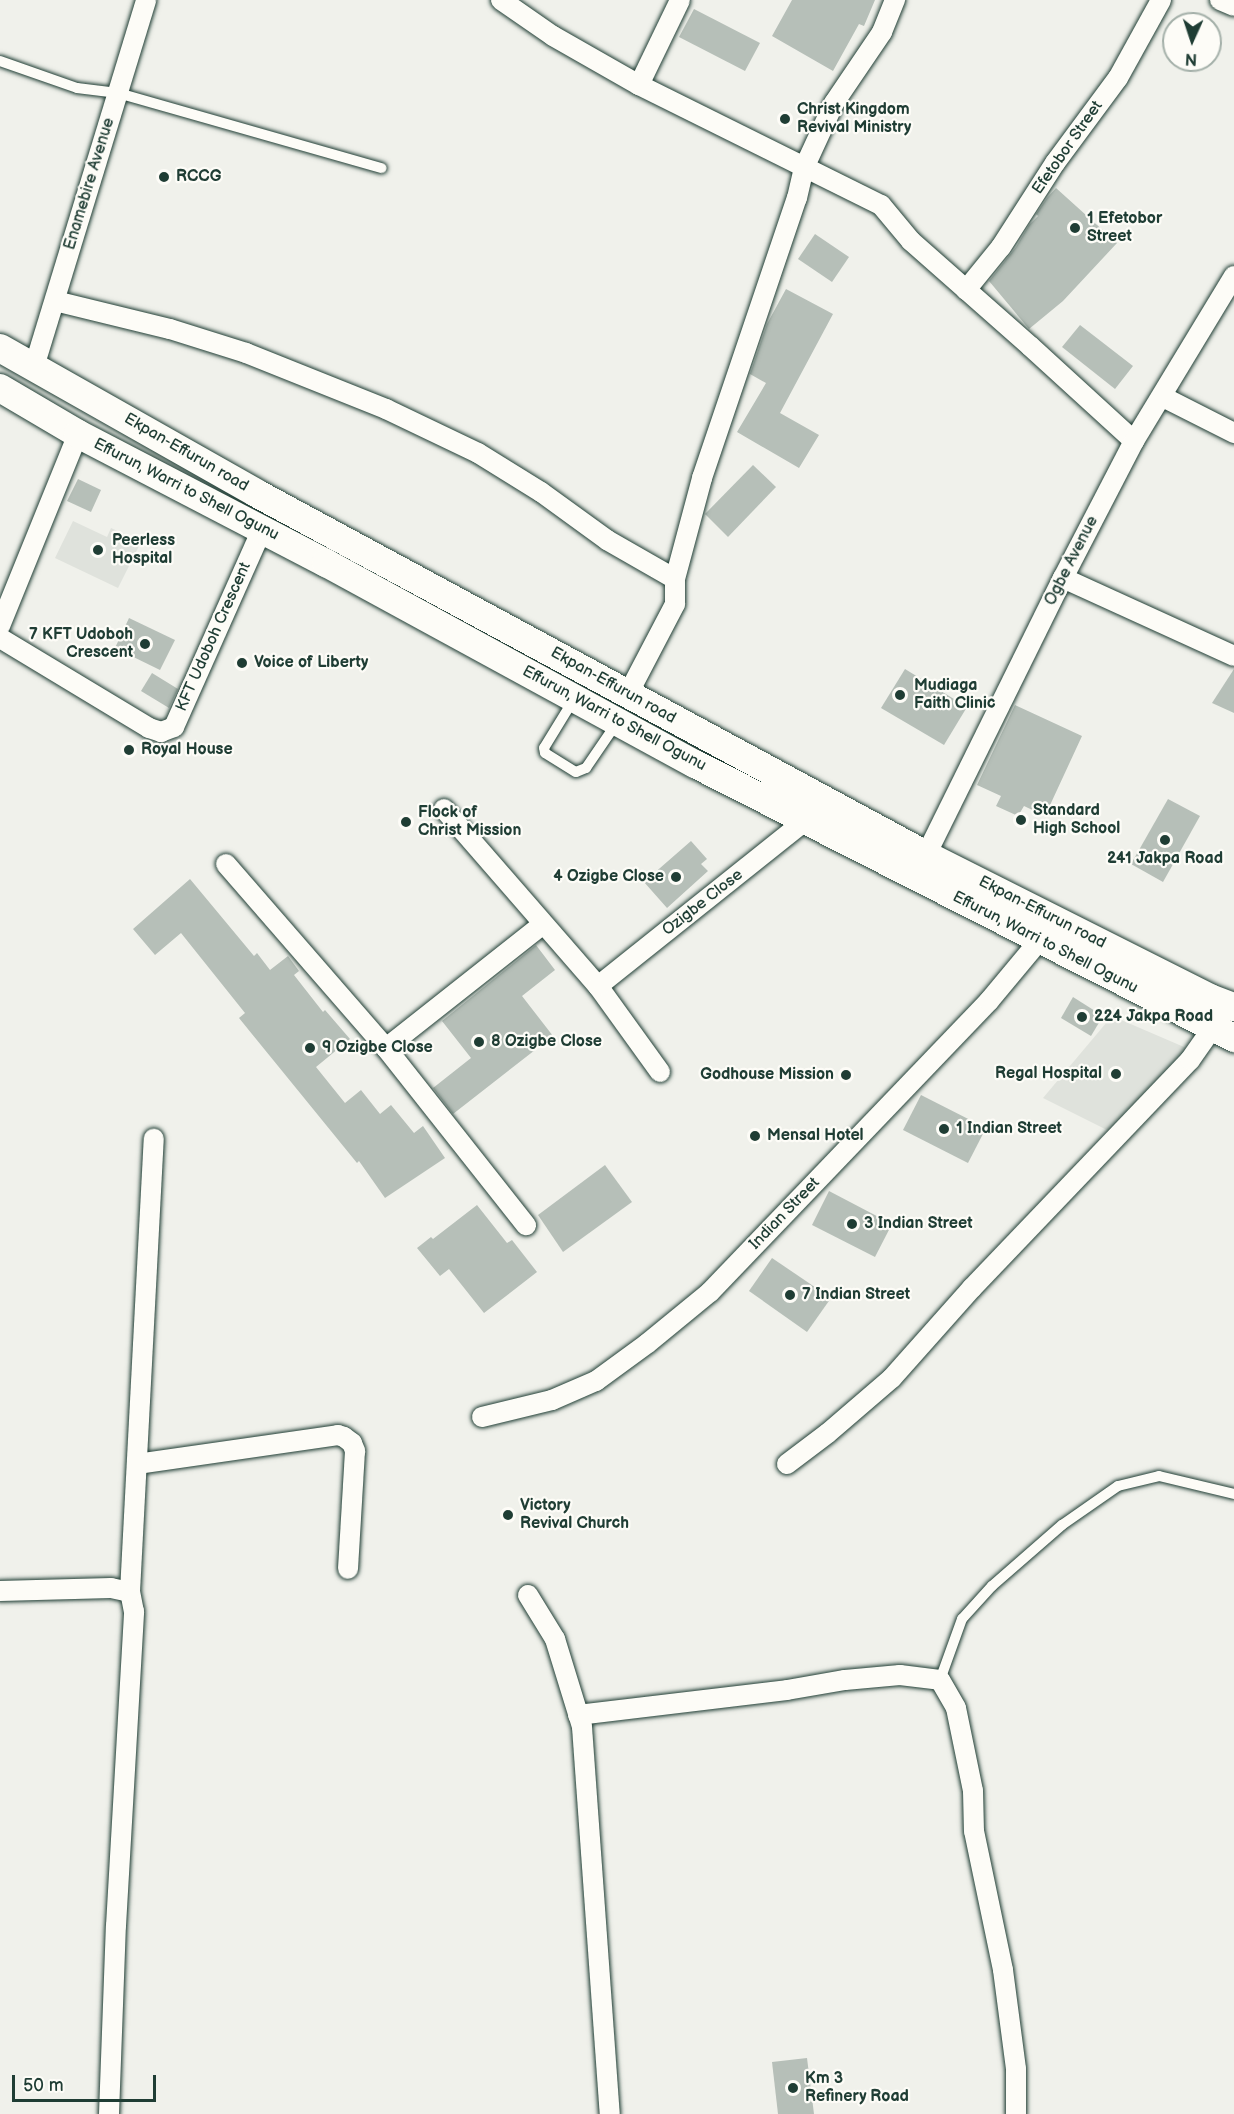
<!DOCTYPE html>
<style>
body{margin:0}
#map{position:relative;width:1234px;height:2114px;overflow:hidden;background:#f0f1eb;font-family:"Balsamiq Sans",sans-serif}
div>[style]{position:absolute}
.built>*{inset:0;background:#dfe2dc}
.building>*{inset:0;background:#b6bfb8}
.roads{filter:drop-shadow(0 0 2px #1f3d34) drop-shadow(0 0 2px #1f3d34)}
.service>*{height:10px;margin:-5px;padding:0 5px;transform-origin:5px;border-radius:5px;background:#fdfcf7}
.minor>*{height:20px;margin:-10px;padding:0 10px;transform-origin:10px;border-radius:10px;background:#fdfcf7}
.secondary>*{height:28px;margin:-14px;padding:0 14px;transform-origin:14px;border-radius:14px;background:#fdfcf7}
.dots>*{width:16px;height:16px;translate:-50% -50%;box-sizing:border-box;border:3px solid #fdfcf7;border-radius:50%}
span{translate:-50% -50%;white-space:nowrap;text-align:center;line-height:1.15;-webkit-text-stroke:4.5px #fdfcf7;paint-order:stroke}
.poi-label{font-size:16px;color:#1f3d34;font-weight:700}
.left{translate:0 -50%;text-align:left}
.right{translate:-100% -50%;text-align:right}
.street-label{font-size:16px;color:#1f3d34}
.north{position:absolute;left:1162px;top:12px;width:60px;height:60px;box-sizing:border-box;background:#fdfcf7;border:2px solid #a4b0a9;border-radius:50%;rotate:183deg;font-size:16px;font-weight:700;line-height:24px;text-align:center;color:#1f3d34}
.north::after{content:'';display:block;margin:auto;width:21px;height:27px;background:#1f3d34;clip-path:polygon(50% 0,100% 100%,50% 72%,0 100%)}
.scale{position:absolute;left:12px;top:2075px;width:144px;height:27px;box-sizing:border-box;border:3px solid #1f3d34;border-top:0;padding-left:8px;font-size:18px;line-height:21px;white-space:nowrap;color:#1f3d34;-webkit-text-stroke:4px #fdfcf7;paint-order:stroke}
</style>
<div id="map">
<div class="built">
<i style="clip-path:polygon(73px 521px,107px 537px,111px 528px,141px 542px,118px 588px,55px 558px)"></i>
<i style="clip-path:polygon(1112px 1016px,1191px 1050px,1115px 1134px,1043px 1098px)"></i>
</div>
<div class="building">
<i style="clip-path:polygon(792px 0,875px 0,864px 26px,859px 24px,833px 71px,772px 36px)"></i>
<i style="clip-path:polygon(694px 9px,760px 43px,745px 71px,679px 37px)"></i>
<i style="clip-path:polygon(1056px 188px,1117px 243px,1063px 301px,1029px 329px,989px 281px,1016px 247px,1029px 225px,1038px 216px,1036px 214px,1047px 198px)"></i>
<i style="clip-path:polygon(815px 234px,849px 257px,832px 282px,798px 259px)"></i>
<i style="clip-path:polygon(786px 289px,833px 314px,780px 413px,819px 435px,799px 468px,737px 432px,766px 383px,750px 374px,767px 324px)"></i>
<i style="clip-path:polygon(1080px 325px,1133px 366px,1115px 389px,1062px 347px)"></i>
<i style="clip-path:polygon(753px 465px,776px 487px,728px 537px,705px 514px)"></i>
<i style="clip-path:polygon(78px 479px,101px 490px,91px 512px,67px 501px)"></i>
<i style="clip-path:polygon(129px 618px,175px 640px,160px 670px,115px 648px)"></i>
<i style="clip-path:polygon(905px 669px,967px 707px,944px 745px,881px 708px)"></i>
<i style="clip-path:polygon(1234px 669px,1234px 713px,1212px 703px)"></i>
<i style="clip-path:polygon(152px 673px,178px 689px,169px 708px,141px 691px)"></i>
<i style="clip-path:polygon(1015px 705px,1082px 736px,1045px 816px,1024px 806px,1018px 816px,996px 806px,1001px 796px,977px 785px)"></i>
<i style="clip-path:polygon(1168px 799px,1200px 816px,1163px 882px,1131px 864px)"></i>
<i style="clip-path:polygon(691px 841px,707px 859px,701px 864px,708px 871px,667px 908px,644px 882px)"></i>
<i style="clip-path:polygon(190px 879px,254px 956px,257px 953px,270px 970px,288px 956px,299px 971px,294px 975px,323px 1012px,325px 1010px,350px 1039px,316px 1067px,345px 1103px,361px 1090px,380px 1114px,391px 1105px,414px 1133px,423px 1126px,445px 1158px,385px 1198px,359px 1161px,357px 1163px,239px 1018px,245px 1013px,181px 933px,155px 955px,133px 929px)"></i>
<i style="clip-path:polygon(536px 945px,555px 970px,522px 996px,553px 1036px,453px 1114px,433px 1088px,471px 1058px,442px 1021px)"></i>
<i style="clip-path:polygon(1073px 997px,1103px 1016px,1091px 1036px,1061px 1018px)"></i>
<i style="clip-path:polygon(921px 1095px,986px 1128px,968px 1163px,903px 1130px)"></i>
<i style="clip-path:polygon(605px 1165px,632px 1202px,563px 1252px,538px 1215px)"></i>
<i style="clip-path:polygon(829px 1191px,892px 1224px,875px 1257px,812px 1225px)"></i>
<i style="clip-path:polygon(477px 1205px,507px 1243px,512px 1240px,537px 1272px,484px 1313px,449px 1269px,440px 1276px,417px 1248px,431px 1237px,433px 1239px)"></i>
<i style="clip-path:polygon(772px 1258px,831px 1298px,807px 1332px,749px 1291px)"></i>
<i style="clip-path:polygon(807px 2058px,814px 2114px,778px 2114px,772px 2062px)"></i>
</div>
<div class="roads">
<div class="service">
<i style="left:0;top:61px;width:82px;rotate:19.3deg"></i>
<i style="left:77px;top:88px;width:41px;rotate:7deg"></i>
<i style="left:118px;top:93px;width:274px;rotate:15.9deg"></i>
<i style="left:574px;top:699px;width:57px;rotate:121.5deg"></i>
<i style="left:544px;top:748px;width:5px;rotate:79deg"></i>
<i style="left:545px;top:753px;width:36px;rotate:32deg"></i>
<i style="left:576px;top:772px;width:11px;rotate:-22deg"></i>
<i style="left:586px;top:768px;width:53px;rotate:-55.7deg"></i>
<i style="left:940px;top:1680px;width:65px;rotate:-70.2deg"></i>
<i style="left:962px;top:1619px;width:45px;rotate:-47.7deg"></i>
<i style="left:992px;top:1586px;width:93px;rotate:-41.1deg"></i>
<i style="left:1062px;top:1525px;width:68px;rotate:-34.9deg"></i>
<i style="left:1118px;top:1486px;width:42px;rotate:-13.7deg"></i>
<i style="left:1159px;top:1476px;width:77px;rotate:13.5deg"></i>
</div>
<div class="minor">
<i style="left:501px;top:0;width:63px;rotate:34.7deg"></i>
<i style="left:553px;top:36px;width:99px;rotate:29.7deg"></i>
<i style="left:639px;top:85px;width:270px;rotate:26.4deg"></i>
<i style="left:881px;top:205px;width:47px;rotate:50.2deg"></i>
<i style="left:911px;top:241px;width:159px;rotate:41.4deg"></i>
<i style="left:1030px;top:346px;width:141px;rotate:42.4deg"></i>
<i style="left:1220px;top:0;width:15px;rotate:23deg"></i>
<i style="left:639px;top:85px;width:94px;rotate:-64.2deg"></i>
<i style="left:966px;top:290px;width:55px;rotate:-50.9deg"></i>
<i style="left:1001px;top:247px;width:100px;rotate:-57.3deg"></i>
<i style="left:1055px;top:163px;width:106px;rotate:-53.5deg"></i>
<i style="left:1118px;top:78px;width:89px;rotate:-61.1deg"></i>
<i style="left:55px;top:301px;width:118px;rotate:13.7deg"></i>
<i style="left:170px;top:329px;width:80px;rotate:17.5deg"></i>
<i style="left:246px;top:353px;width:151px;rotate:21.8deg"></i>
<i style="left:386px;top:409px;width:102px;rotate:25.6deg"></i>
<i style="left:478px;top:453px;width:74px;rotate:31.8deg"></i>
<i style="left:541px;top:492px;width:82px;rotate:36deg"></i>
<i style="left:607px;top:540px;width:78px;rotate:29.8deg"></i>
<i style="left:34px;top:367px;width:384px;rotate:-73deg"></i>
<i style="left:1163px;top:397px;width:80px;rotate:26.9deg"></i>
<i style="left:1063px;top:578px;width:188px;rotate:24.5deg"></i>
<i style="left:0;top:626px;width:207px;rotate:-67.9deg"></i>
<i style="left:0;top:638px;width:174px;rotate:31.1deg"></i>
<i style="left:149px;top:728px;width:13px;rotate:18deg"></i>
<i style="left:161px;top:732px;width:14px;rotate:-21deg"></i>
<i style="left:174px;top:727px;width:217px;rotate:-66deg"></i>
<i style="left:628px;top:694px;width:102px;rotate:-62.4deg"></i>
<i style="left:675px;top:604px;width:25px;rotate:-90deg"></i>
<i style="left:675px;top:579px;width:105px;rotate:-75deg"></i>
<i style="left:702px;top:478px;width:296px;rotate:-71.3deg"></i>
<i style="left:797px;top:198px;width:31px;rotate:-77deg"></i>
<i style="left:804px;top:168px;width:72px;rotate:-65.2deg"></i>
<i style="left:834px;top:103px;width:86px;rotate:-55.9deg"></i>
<i style="left:882px;top:32px;width:35px;rotate:-68deg"></i>
<i style="left:444px;top:809px;width:235px;rotate:49deg"></i>
<i style="left:598px;top:986px;width:106px;rotate:54.2deg"></i>
<i style="left:926px;top:855px;width:309px;rotate:-63.7deg"></i>
<i style="left:1063px;top:578px;width:154px;rotate:-62.6deg"></i>
<i style="left:1134px;top:441px;width:193px;rotate:-58.8deg"></i>
<i style="left:226px;top:864px;width:244px;rotate:49deg"></i>
<i style="left:386px;top:1048px;width:226px;rotate:51.7deg"></i>
<i style="left:598px;top:986px;width:268px;rotate:-38.6deg"></i>
<i style="left:386px;top:1048px;width:200px;rotate:-38.3deg"></i>
<i style="left:482px;top:1417px;width:72px;rotate:-13.7deg"></i>
<i style="left:552px;top:1400px;width:48px;rotate:-23.4deg"></i>
<i style="left:596px;top:1381px;width:64px;rotate:-36.2deg"></i>
<i style="left:648px;top:1343px;width:80px;rotate:-39.4deg"></i>
<i style="left:710px;top:1292px;width:403px;rotate:-46.2deg"></i>
<i style="left:989px;top:1001px;width:78px;rotate:-50.2deg"></i>
<i style="left:137px;top:1464px;width:203px;rotate:-8.2deg"></i>
<i style="left:338px;top:1435px;width:6px;rotate:18deg"></i>
<i style="left:344px;top:1437px;width:10px;rotate:37deg"></i>
<i style="left:352px;top:1443px;width:9px;rotate:69deg"></i>
<i style="left:355px;top:1451px;width:118px;rotate:93.4deg"></i>
<i style="left:787px;top:1464px;width:51px;rotate:-37.1deg"></i>
<i style="left:828px;top:1433px;width:84px;rotate:-40.7deg"></i>
<i style="left:892px;top:1378px;width:120px;rotate:-48.4deg"></i>
<i style="left:972px;top:1288px;width:315px;rotate:-46.3deg"></i>
<i style="left:1190px;top:1060px;width:38px;rotate:-55deg"></i>
<i style="left:0;top:1591px;width:111px;rotate:-1.5deg"></i>
<i style="left:111px;top:1588px;width:19px;rotate:12deg"></i>
<i style="left:528px;top:1595px;width:52px;rotate:58.5deg"></i>
<i style="left:555px;top:1639px;width:92px;rotate:72.9deg"></i>
<i style="left:582px;top:1727px;width:388px;rotate:85.9deg"></i>
<i style="left:578px;top:1715px;width:210px;rotate:-6.8deg"></i>
<i style="left:787px;top:1690px;width:59px;rotate:-9.8deg"></i>
<i style="left:845px;top:1680px;width:55px;rotate:-5.2deg"></i>
<i style="left:900px;top:1675px;width:40px;rotate:7.1deg"></i>
<i style="left:940px;top:1680px;width:32px;rotate:60deg"></i>
<i style="left:956px;top:1708px;width:85px;rotate:78.4deg"></i>
<i style="left:973px;top:1791px;width:40px;rotate:88.6deg"></i>
<i style="left:974px;top:1831px;width:142px;rotate:78.2deg"></i>
<i style="left:1003px;top:1970px;width:100px;rotate:82.5deg"></i>
<i style="left:1016px;top:2069px;width:45px;rotate:90deg"></i>
<i style="left:109px;top:2114px;width:188px;rotate:-87.9deg"></i>
<i style="left:116px;top:1926px;width:315px;rotate:-86.7deg"></i>
<i style="left:134px;top:1612px;width:20px;rotate:-101deg"></i>
<i style="left:130px;top:1592px;width:454px;rotate:-87deg"></i>
</div>
<div class="secondary">
<i style="left:0;top:348px;width:294px;rotate:29.5deg"></i>
<i style="left:256px;top:493px;width:762px;rotate:28.38deg"></i>
<i style="left:926px;top:855px;width:318px;rotate:26.7deg"></i>
<i style="left:1210px;top:998px;width:26px;rotate:21deg"></i>
<i style="left:0;top:388px;width:91px;rotate:30.5deg"></i>
<i style="left:78px;top:434px;width:280px;rotate:27.5deg"></i>
<i style="left:326px;top:563px;width:420px;rotate:28.6deg"></i>
<i style="left:695px;top:764px;width:605px;rotate:26.95deg"></i>
</div>
</div>
<div class="dots">
<i style="left:785px;top:119px;background:#1f3d34"></i>
<i style="left:164px;top:177px;background:#1f3d34"></i>
<i style="left:1075px;top:228px;background:#1f3d34"></i>
<i style="left:98px;top:550px;background:#1f3d34"></i>
<i style="left:145px;top:644px;background:#1f3d34"></i>
<i style="left:242px;top:663px;background:#1f3d34"></i>
<i style="left:900px;top:695px;background:#1f3d34"></i>
<i style="left:129px;top:750px;background:#1f3d34"></i>
<i style="left:1021px;top:820px;background:#1f3d34"></i>
<i style="left:406px;top:822px;background:#1f3d34"></i>
<i style="left:1165px;top:840px;background:#1f3d34"></i>
<i style="left:676px;top:877px;background:#1f3d34"></i>
<i style="left:1082px;top:1017px;background:#1f3d34"></i>
<i style="left:479px;top:1042px;background:#1f3d34"></i>
<i style="left:310px;top:1048px;background:#1f3d34"></i>
<i style="left:1116px;top:1074px;background:#1f3d34"></i>
<i style="left:846px;top:1075px;background:#1f3d34"></i>
<i style="left:944px;top:1129px;background:#1f3d34"></i>
<i style="left:755px;top:1136px;background:#1f3d34"></i>
<i style="left:852px;top:1224px;background:#1f3d34"></i>
<i style="left:790px;top:1295px;background:#1f3d34"></i>
<i style="left:508px;top:1515px;background:#1f3d34"></i>
<i style="left:793px;top:2088px;background:#1f3d34"></i>
</div>
<div class="poi-label">
<span class="left" style="left:797px;top:119px">Christ Kingdom<br>Revival Ministry</span>
<span class="left" style="left:176px;top:177px">RCCG</span>
<span class="left" style="left:1087px;top:228px">1 Efetobor<br>Street</span>
<span class="left" style="left:112px;top:550px">Peerless<br>Hospital</span>
<span class="right" style="left:133px;top:644px">7 KFT Udoboh<br>Crescent</span>
<span class="left" style="left:254px;top:663px">Voice of Liberty</span>
<span class="left" style="left:914px;top:695px">Mudiaga<br>Faith Clinic</span>
<span class="left" style="left:141px;top:750px">Royal House</span>
<span class="left" style="left:1033px;top:820px">Standard<br>High School</span>
<span class="left" style="left:418px;top:822px">Flock of<br>Christ Mission</span>
<span style="left:1165px;top:859px">241 Jakpa Road</span>
<span class="right" style="left:664px;top:877px">4 Ozigbe Close</span>
<span class="left" style="left:1094px;top:1017px">224 Jakpa Road</span>
<span class="left" style="left:491px;top:1042px">8 Ozigbe Close</span>
<span class="left" style="left:322px;top:1048px">9 Ozigbe Close</span>
<span class="right" style="left:1102px;top:1074px">Regal Hospital</span>
<span class="right" style="left:834px;top:1075px">Godhouse Mission</span>
<span class="left" style="left:956px;top:1129px">1 Indian Street</span>
<span class="left" style="left:767px;top:1136px">Mensal Hotel</span>
<span class="left" style="left:864px;top:1224px">3 Indian Street</span>
<span class="left" style="left:802px;top:1295px">7 Indian Street</span>
<span class="left" style="left:520px;top:1515px">Victory<br>Revival Church</span>
<span class="left" style="left:805px;top:2088px">Km 3<br>Refinery Road</span>
</div>
<div class="street-label">
<span style="left:1068px;top:148px;rotate:-55deg">Efetobor Street</span>
<span style="left:90px;top:184px;rotate:-73deg">Enamebire Avenue</span>
<span style="left:186px;top:453px;rotate:30deg">Ekpan-Effurun road</span>
<span style="left:186px;top:490px;rotate:27deg">Effurun, Warri to Shell Ogunu</span>
<span style="left:1072px;top:561px;rotate:-63deg">Ogbe Avenue</span>
<span style="left:214px;top:637px;rotate:-66deg">KFT Udoboh Crescent</span>
<span style="left:613px;top:686px;rotate:29deg">Ekpan-Effurun road</span>
<span style="left:614px;top:719px;rotate:28deg">Effurun, Warri to Shell Ogunu</span>
<span style="left:703px;top:903px;rotate:-38deg">Ozigbe Close</span>
<span style="left:1042px;top:913px;rotate:27deg">Ekpan-Effurun road</span>
<span style="left:1045px;top:943px;rotate:27deg">Effurun, Warri to Shell Ogunu</span>
<span style="left:785px;top:1214px;rotate:-46deg">Indian Street</span>
</div>
<div class="north">N</div>
<div class="scale">50 m</div>
</div>
